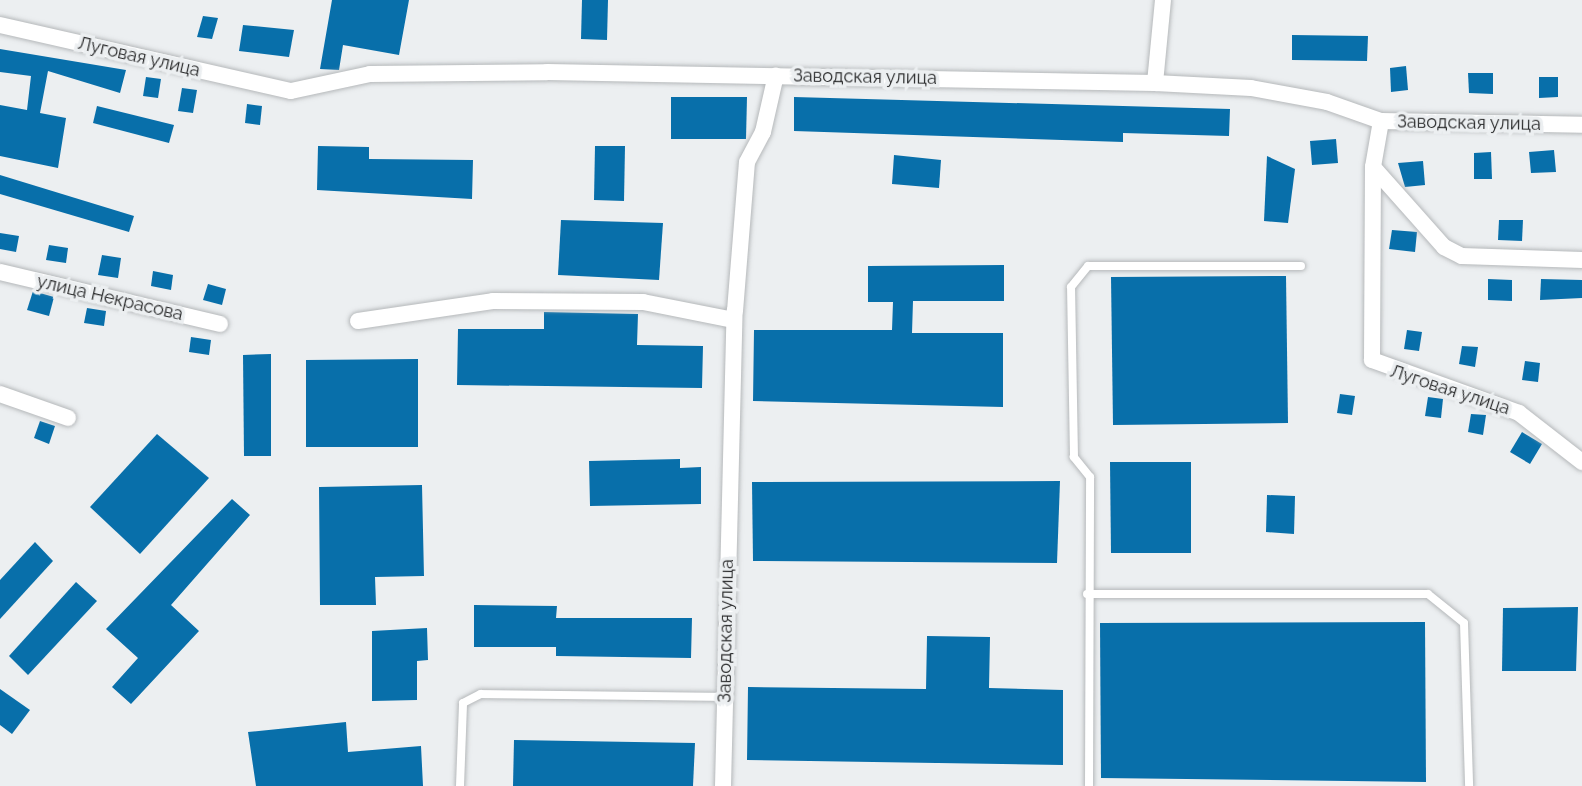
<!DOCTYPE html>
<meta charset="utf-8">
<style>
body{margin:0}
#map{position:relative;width:1582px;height:786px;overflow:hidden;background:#eceff1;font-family:Raleway,sans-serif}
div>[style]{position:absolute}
.building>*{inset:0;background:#086faa}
.roads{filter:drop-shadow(0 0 2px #b5b8ba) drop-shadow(0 0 2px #b5b8ba)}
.service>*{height:8px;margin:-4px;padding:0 4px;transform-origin:4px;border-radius:4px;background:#fff}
.minor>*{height:16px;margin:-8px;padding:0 8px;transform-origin:8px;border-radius:8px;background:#fff}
span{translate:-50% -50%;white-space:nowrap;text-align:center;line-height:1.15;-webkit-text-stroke:7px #eceff1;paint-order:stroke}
.street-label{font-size:18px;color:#28292a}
</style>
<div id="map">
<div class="building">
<i style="clip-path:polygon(332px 0,409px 0,399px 55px,343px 45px,339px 70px,320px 69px)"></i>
<i style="clip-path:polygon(582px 0,608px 0,607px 40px,581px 39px)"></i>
<i style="clip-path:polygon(203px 16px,218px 18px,212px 39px,197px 37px)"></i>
<i style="clip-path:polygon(243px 25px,294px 30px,289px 57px,239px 51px)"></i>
<i style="clip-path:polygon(1292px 35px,1368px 36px,1367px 61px,1292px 60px)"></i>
<i style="clip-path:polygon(0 49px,126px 70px,120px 93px,48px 71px,40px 113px,66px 118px,58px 168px,0 156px,0 105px,27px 110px,31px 76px,0 72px)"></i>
<i style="clip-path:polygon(1406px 66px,1408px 90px,1391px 92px,1390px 68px)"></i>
<i style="clip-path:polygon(1468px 73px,1493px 73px,1493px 94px,1469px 93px)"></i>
<i style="clip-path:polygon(146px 77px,161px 79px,158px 98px,143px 96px)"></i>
<i style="clip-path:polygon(1539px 77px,1558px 77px,1558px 97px,1539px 98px)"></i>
<i style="clip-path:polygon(182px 88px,197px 90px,193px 113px,178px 111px)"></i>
<i style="clip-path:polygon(671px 97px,747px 97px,746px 139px,671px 139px)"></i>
<i style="clip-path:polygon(794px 97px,1230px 109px,1229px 136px,1123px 133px,1123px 142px,794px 131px)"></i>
<i style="clip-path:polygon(247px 104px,262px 106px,260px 125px,245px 123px)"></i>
<i style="clip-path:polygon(97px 106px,174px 125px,169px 143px,93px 123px)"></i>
<i style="clip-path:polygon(1336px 139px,1338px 163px,1312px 165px,1310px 141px)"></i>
<i style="clip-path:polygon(318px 146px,369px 147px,369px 159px,473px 160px,472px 199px,317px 190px)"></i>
<i style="clip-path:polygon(595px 146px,625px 146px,624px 201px,594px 200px)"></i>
<i style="clip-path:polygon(1554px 150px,1556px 172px,1531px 173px,1529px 152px)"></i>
<i style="clip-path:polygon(1491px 152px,1492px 179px,1474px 179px,1474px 153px)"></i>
<i style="clip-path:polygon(894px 155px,941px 160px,939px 188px,892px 184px)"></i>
<i style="clip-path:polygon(1267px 156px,1295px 169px,1288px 223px,1264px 221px)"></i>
<i style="clip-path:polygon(1423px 161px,1425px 185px,1405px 187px,1398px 163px)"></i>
<i style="clip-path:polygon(0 175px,134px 216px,129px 232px,0 194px)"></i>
<i style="clip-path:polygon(561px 220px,663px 223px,659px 280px,558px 275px)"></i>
<i style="clip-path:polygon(1499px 220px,1523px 220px,1522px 241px,1498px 240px)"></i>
<i style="clip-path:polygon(1392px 230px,1417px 232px,1415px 252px,1389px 249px)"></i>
<i style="clip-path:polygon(0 233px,19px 236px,16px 252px,0 249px)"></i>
<i style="clip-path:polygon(49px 245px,68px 248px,66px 263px,46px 260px)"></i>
<i style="clip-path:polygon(102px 255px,121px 258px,118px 278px,98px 275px)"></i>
<i style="clip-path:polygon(1004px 265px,1004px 301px,913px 301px,912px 333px,1003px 333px,1003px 407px,753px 401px,754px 330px,892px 330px,893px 302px,868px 302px,868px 266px)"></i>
<i style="clip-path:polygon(153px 271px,173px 275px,171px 290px,151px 286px)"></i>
<i style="clip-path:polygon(1286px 276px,1288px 423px,1113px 425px,1111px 277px)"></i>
<i style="clip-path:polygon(1488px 279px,1512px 280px,1512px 301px,1488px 300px)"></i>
<i style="clip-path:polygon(1541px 279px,1582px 280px,1582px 298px,1540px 300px)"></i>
<i style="clip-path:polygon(208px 284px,226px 289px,222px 305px,203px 300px)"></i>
<i style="clip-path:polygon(33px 291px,54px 297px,49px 316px,27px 310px)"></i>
<i style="clip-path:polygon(87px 308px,106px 311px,104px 326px,84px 323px)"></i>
<i style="clip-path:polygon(544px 312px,638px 314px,637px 345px,703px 346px,702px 388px,457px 385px,458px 329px,544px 329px)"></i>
<i style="clip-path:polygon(1407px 330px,1422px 332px,1419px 351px,1404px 349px)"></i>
<i style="clip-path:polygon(191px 337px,211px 340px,209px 355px,189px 352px)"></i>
<i style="clip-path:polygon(1462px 346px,1478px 347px,1475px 367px,1459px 364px)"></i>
<i style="clip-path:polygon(271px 354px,271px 456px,244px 456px,243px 355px)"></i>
<i style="clip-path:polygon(418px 359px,418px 447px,306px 447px,306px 360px)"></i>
<i style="clip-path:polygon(1525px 361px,1540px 363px,1538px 382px,1522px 380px)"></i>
<i style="clip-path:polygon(1340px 394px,1355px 396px,1352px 415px,1337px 413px)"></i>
<i style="clip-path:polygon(1428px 397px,1443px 399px,1441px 418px,1425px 416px)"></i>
<i style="clip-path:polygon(1471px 414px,1486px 415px,1483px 435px,1468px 432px)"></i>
<i style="clip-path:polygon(40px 421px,55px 426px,49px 444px,34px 438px)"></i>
<i style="clip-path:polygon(1522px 432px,1542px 444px,1530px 464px,1510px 452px)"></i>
<i style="clip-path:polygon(157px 434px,209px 478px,140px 554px,90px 507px)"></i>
<i style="clip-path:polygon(680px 459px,680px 468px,701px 467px,701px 504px,590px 506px,589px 461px)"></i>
<i style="clip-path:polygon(1110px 462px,1191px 462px,1191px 553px,1111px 553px)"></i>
<i style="clip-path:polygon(1060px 481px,1057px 563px,753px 561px,752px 482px)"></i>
<i style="clip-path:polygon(422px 485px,424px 576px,375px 577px,376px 605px,320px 605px,319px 487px)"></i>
<i style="clip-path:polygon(1267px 495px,1295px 496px,1294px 534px,1266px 532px)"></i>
<i style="clip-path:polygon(232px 499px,250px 515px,171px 605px,199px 631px,131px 704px,112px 687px,138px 658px,106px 629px)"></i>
<i style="clip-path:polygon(35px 542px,53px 561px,0 619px,0 580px)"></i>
<i style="clip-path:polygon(76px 582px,97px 601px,28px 675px,9px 656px)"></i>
<i style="clip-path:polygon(474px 605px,557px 606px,556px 618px,692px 618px,691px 658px,556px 656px,556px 647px,474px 647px)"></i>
<i style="clip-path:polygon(1578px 607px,1576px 671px,1502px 671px,1503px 608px)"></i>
<i style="clip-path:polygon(1425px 622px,1426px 782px,1101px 778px,1100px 623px)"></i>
<i style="clip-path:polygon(427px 628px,428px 660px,417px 661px,417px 700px,372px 701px,372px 631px)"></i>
<i style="clip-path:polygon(927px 636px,990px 637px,989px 688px,1063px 690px,1063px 765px,747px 760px,748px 687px,926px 689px)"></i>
<i style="clip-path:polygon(0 689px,30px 710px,12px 734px,0 725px)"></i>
<i style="clip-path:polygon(346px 722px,348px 752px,421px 746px,423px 786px,256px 786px,248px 732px)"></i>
<i style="clip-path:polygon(514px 740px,695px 743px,693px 786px,513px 786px)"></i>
</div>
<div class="roads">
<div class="service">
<i style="left:1087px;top:594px;width:341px"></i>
<i style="left:1428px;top:594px;width:46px;rotate:38.9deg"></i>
<i style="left:1464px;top:623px;width:163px;rotate:88.2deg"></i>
<i style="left:460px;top:786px;width:83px;rotate:-87.9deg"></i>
<i style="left:463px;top:703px;width:20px;rotate:-27deg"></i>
<i style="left:481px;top:694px;width:245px;rotate:0.7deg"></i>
<i style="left:1089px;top:786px;width:309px;rotate:-89.8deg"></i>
<i style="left:1090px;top:477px;width:26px;rotate:-129deg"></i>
<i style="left:1074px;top:457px;width:170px;rotate:-91deg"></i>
<i style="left:1071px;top:287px;width:27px;rotate:-51deg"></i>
<i style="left:1088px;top:266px;width:213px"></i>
</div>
<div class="minor">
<i style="left:0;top:25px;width:298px;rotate:12.8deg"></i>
<i style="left:291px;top:91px;width:81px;rotate:-12.1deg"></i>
<i style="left:370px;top:74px;width:177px;rotate:-0.6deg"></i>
<i style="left:547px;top:72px;width:608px;rotate:1.04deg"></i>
<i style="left:1155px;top:83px;width:96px;rotate:3deg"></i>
<i style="left:1251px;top:88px;width:77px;rotate:10.4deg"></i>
<i style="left:1327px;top:102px;width:57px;rotate:19.4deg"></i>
<i style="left:1381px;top:121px;width:201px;rotate:1.1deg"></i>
<i style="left:1155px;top:83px;width:83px;rotate:-84.5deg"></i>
<i style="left:1381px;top:121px;width:47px;rotate:99.9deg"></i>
<i style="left:1373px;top:167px;width:107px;rotate:48.4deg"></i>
<i style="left:1444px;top:247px;width:20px;rotate:27deg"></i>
<i style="left:1462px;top:256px;width:120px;rotate:1.9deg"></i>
<i style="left:1373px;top:167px;width:193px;rotate:90.3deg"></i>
<i style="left:1372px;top:360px;width:156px;rotate:19.8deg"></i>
<i style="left:1519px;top:413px;width:80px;rotate:37.9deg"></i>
<i style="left:0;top:272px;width:226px;rotate:13.3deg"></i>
<i style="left:358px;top:321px;width:136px;rotate:-8.4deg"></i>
<i style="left:493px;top:301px;width:150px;rotate:0.4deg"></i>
<i style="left:643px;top:302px;width:93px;rotate:11.2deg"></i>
<i style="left:0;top:394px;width:72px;rotate:19.4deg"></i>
<i style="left:723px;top:786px;width:475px;rotate:-88.6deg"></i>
<i style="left:735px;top:311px;width:149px;rotate:-85.4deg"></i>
<i style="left:747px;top:162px;width:34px;rotate:-62deg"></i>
<i style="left:763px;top:132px;width:58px;rotate:-77.2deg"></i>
</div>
</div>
<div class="street-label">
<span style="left:139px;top:57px;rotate:13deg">Луговая улица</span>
<span style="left:865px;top:77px;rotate:1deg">Заводская улица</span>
<span style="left:1469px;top:123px;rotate:1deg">Заводская улица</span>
<span style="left:110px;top:298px;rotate:13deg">улица Некрасова</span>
<span style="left:1450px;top:390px;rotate:18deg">Луговая улица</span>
<span style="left:726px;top:631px;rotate:-89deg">Заводская улица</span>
</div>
</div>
